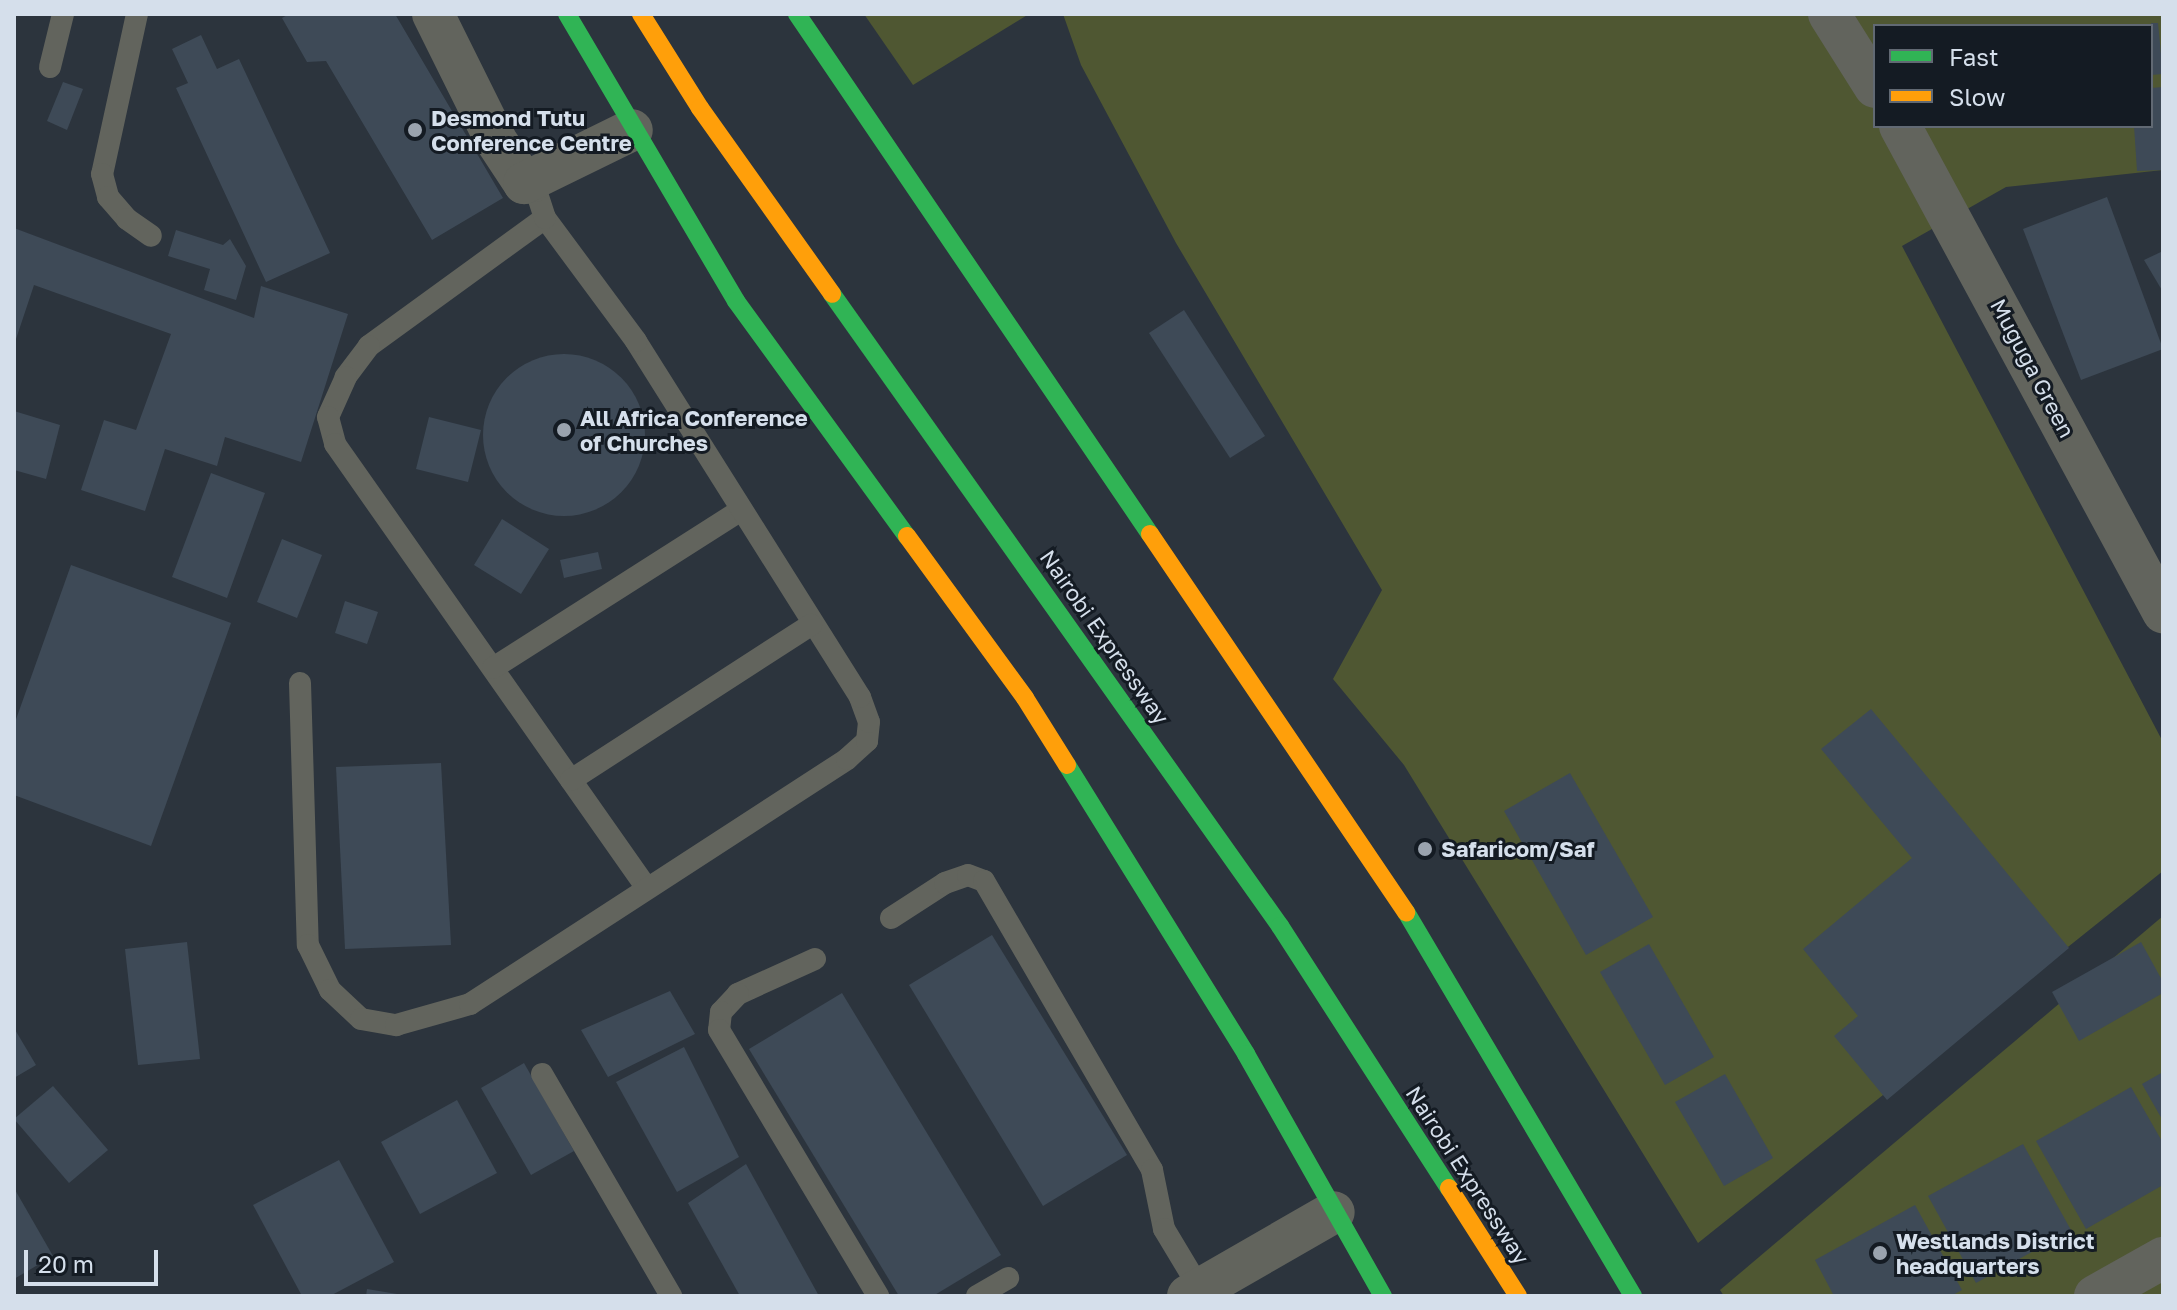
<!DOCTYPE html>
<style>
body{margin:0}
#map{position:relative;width:2177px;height:1310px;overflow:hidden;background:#2c343d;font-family:"Golos Text",sans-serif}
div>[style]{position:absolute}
.green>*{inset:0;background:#4f5732}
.building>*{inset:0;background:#3e4a57}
.round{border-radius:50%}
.lane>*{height:22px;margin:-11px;padding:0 11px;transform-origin:11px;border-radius:11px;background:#62645d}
.street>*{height:42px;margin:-21px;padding:0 21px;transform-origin:21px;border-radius:21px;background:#62645d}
.fast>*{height:18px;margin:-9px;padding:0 9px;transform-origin:9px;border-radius:9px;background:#30b455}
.slow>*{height:18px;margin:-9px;padding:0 9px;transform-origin:9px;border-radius:9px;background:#ff9f0a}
.dots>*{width:22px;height:22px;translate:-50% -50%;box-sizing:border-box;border:4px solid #141b23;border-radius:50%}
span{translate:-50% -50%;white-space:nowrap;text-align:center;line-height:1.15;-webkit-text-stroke:6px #141b23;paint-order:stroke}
.poi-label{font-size:22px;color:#d5dfeb;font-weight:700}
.left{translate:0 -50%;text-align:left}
.street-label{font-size:22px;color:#d5dfeb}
.frame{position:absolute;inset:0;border:16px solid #d5dfeb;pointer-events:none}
.legend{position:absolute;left:1873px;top:24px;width:280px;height:104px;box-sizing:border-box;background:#141b23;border:2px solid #616973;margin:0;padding:10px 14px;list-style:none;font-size:24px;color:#d5dfeb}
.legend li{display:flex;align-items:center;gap:16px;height:40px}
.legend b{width:40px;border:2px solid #616973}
.scale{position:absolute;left:24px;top:1250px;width:134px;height:36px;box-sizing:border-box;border:4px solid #d5dfeb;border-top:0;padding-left:10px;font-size:24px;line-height:28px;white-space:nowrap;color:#d5dfeb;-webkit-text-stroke:6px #141b23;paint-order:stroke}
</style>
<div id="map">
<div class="green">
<i style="clip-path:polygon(864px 14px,1029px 14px,913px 85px)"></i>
<i style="clip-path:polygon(evenodd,1063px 14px,2163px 14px,2163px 170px,2006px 187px,1902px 246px,2163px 742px,2163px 871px,1698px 1243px,1404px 765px,1333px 679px,1382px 590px,1176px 243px,1081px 65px,1063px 14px,1875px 26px,2151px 26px,2151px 126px,1875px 126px,1875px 26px)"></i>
<i style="clip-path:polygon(2163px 916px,2163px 1296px,1724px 1296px,1720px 1290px)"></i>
</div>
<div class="building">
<i style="clip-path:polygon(289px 14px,395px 14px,503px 198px,432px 240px,326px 61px,307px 62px,282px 18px)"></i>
<i style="clip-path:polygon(2151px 23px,2158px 23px,2163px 74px,2151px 75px)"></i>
<i style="clip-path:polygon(201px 35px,217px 69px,239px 59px,330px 253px,266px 282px,176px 88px,188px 83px,172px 49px)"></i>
<i style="clip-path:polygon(63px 82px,83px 89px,67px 130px,47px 121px)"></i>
<i style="clip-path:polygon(2163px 87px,2163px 170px,2137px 171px,2134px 126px,2151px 126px,2151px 88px)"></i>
<i style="clip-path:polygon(2107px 197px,2163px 349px,2081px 380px,2023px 229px)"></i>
<i style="clip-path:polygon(14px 228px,254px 318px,261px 286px,348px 314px,301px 462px,225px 437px,217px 466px,165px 449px,145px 511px,81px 490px,104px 420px,136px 430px,171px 334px,34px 285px,14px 345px)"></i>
<i style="clip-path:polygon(176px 230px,223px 245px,230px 239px,246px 266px,236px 300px,204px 290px,210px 269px,168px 256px)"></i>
<i style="clip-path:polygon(2163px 251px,2163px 292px,2144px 260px)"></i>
<i style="clip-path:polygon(1184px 310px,1265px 436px,1230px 458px,1149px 333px)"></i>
<i class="round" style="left:483px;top:354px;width:162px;height:162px"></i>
<i style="clip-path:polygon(14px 411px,60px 425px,46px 479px,14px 470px)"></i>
<i style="clip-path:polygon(429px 417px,481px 430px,468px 482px,416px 469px)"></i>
<i style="clip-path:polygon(211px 473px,265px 493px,227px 598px,172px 577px)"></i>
<i style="clip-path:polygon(502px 519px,549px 549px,521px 594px,474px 565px)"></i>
<i style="clip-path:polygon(282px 539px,322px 555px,297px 618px,257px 602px)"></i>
<i style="clip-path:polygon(598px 552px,602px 569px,564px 578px,560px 560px)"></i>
<i style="clip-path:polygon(71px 565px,231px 623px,151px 846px,14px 795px,14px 725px)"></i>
<i style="clip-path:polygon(345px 601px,378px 612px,367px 644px,335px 633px)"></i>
<i style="clip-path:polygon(1871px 709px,2069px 948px,1887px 1100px,1834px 1036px,1858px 1016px,1803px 949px,1912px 858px,1821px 749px)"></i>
<i style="clip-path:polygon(441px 763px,451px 945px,345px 949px,336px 767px)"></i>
<i style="clip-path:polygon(1570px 773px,1653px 917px,1586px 955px,1504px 811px)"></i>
<i style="clip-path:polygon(992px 935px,1127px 1155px,1043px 1206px,909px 985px)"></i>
<i style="clip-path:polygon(187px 942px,200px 1059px,138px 1065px,125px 949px)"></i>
<i style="clip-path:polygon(2141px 942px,2163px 982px,2163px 993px,2079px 1041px,2052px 992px)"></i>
<i style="clip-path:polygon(1649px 944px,1714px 1057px,1665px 1085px,1600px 972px)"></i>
<i style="clip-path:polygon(670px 991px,695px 1034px,608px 1077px,581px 1030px)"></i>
<i style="clip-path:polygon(842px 993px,1001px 1255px,933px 1296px,899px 1296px,749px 1049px)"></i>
<i style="clip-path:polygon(14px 1028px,36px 1065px,14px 1078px)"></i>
<i style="clip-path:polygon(684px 1047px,739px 1157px,677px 1192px,616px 1082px)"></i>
<i style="clip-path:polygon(524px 1063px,574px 1151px,531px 1175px,481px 1088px)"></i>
<i style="clip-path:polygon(2163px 1072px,2163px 1121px,2142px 1084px)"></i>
<i style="clip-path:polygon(1725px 1074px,1773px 1158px,1724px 1186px,1675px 1102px)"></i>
<i style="clip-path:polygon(53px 1086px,108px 1150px,69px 1183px,14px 1119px)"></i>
<i style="clip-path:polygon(2131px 1087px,2163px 1143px,2163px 1185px,2086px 1229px,2036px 1141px)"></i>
<i style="clip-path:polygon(457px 1100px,497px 1173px,420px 1214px,381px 1142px)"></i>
<i style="clip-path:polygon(2023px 1144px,2071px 1230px,1976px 1283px,1928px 1196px)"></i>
<i style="clip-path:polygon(339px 1160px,394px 1262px,330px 1296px,302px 1296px,253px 1205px)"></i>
<i style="clip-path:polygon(746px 1164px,819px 1296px,740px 1296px,688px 1203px)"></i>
<i style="clip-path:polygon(14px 1188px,53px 1256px,14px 1279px)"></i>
<i style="clip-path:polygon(1915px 1205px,1962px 1290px,1951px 1296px,1834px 1296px,1815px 1260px)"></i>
<i style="clip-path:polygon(367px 1289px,397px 1294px,397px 1296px,366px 1296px)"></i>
</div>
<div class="lane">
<i style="left:137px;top:14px;width:164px;rotate:102.3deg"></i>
<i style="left:102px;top:174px;width:24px;rotate:75deg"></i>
<i style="left:108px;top:197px;width:29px;rotate:49deg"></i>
<i style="left:127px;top:219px;width:29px;rotate:35deg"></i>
<i style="left:50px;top:67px;width:55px;rotate:-76.2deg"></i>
<i style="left:545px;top:218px;width:218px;rotate:144deg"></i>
<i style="left:369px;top:346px;width:39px;rotate:127deg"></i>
<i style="left:346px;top:377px;width:44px;rotate:114.2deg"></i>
<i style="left:328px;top:417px;width:28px;rotate:75deg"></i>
<i style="left:335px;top:444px;width:541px;rotate:54.93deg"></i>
<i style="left:493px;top:668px;width:292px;rotate:-32.5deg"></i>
<i style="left:300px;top:683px;width:262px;rotate:88.3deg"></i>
<i style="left:308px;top:945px;width:50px;rotate:63.9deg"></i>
<i style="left:330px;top:990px;width:42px;rotate:43.1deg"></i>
<i style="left:361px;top:1019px;width:36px;rotate:10deg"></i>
<i style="left:396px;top:1025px;width:77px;rotate:-15.8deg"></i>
<i style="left:470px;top:1004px;width:450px;rotate:-33deg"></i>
<i style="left:847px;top:759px;width:27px;rotate:-42deg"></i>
<i style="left:867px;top:741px;width:19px;rotate:-84deg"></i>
<i style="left:869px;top:722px;width:27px;rotate:-110deg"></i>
<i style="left:860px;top:697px;width:421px;rotate:-122.2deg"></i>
<i style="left:636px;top:341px;width:153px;rotate:-126.5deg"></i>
<i style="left:545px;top:218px;width:28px;rotate:-108deg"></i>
<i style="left:536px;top:191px;width:14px;rotate:-146deg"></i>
<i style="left:571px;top:780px;width:286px;rotate:-32.9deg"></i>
<i style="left:891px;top:918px;width:64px;rotate:-32.9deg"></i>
<i style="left:945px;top:883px;width:24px;rotate:-19deg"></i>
<i style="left:968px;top:875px;width:17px;rotate:21deg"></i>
<i style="left:984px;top:881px;width:334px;rotate:59.8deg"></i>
<i style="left:1152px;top:1170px;width:60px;rotate:78.5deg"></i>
<i style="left:1164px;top:1229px;width:70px;rotate:59deg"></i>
<i style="left:815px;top:959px;width:85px;rotate:155.6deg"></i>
<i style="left:738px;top:994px;width:25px;rotate:133deg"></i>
<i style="left:721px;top:1012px;width:18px;rotate:96deg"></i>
<i style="left:719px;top:1030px;width:310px;rotate:59.1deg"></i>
<i style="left:542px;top:1074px;width:257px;rotate:59.8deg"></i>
<i style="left:977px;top:1296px;width:36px;rotate:-30deg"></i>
</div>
<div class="street">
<i style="left:433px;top:14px;width:140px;rotate:63.6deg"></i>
<i style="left:495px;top:139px;width:53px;rotate:56.6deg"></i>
<i style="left:524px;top:183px;width:120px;rotate:-26.1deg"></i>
<i style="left:1829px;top:14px;width:86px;rotate:57.8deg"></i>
<i style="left:1900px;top:126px;width:553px;rotate:61.58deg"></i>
<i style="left:1188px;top:1296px;width:168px;rotate:-29.9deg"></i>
<i style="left:2095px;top:1296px;width:78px;rotate:-29.2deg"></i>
</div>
<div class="fast">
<i style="left:567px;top:14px;width:333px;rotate:59.5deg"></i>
<i style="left:736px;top:301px;width:291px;rotate:54deg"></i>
<i style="left:797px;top:14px;width:628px;rotate:55.83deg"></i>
<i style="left:832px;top:294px;width:775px;rotate:54.67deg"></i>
<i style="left:1280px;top:926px;width:312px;rotate:57.2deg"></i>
<i style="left:1067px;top:765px;width:340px;rotate:58.2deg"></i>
<i style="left:1246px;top:1054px;width:278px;rotate:60.5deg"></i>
<i style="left:1406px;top:912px;width:446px;rotate:59.4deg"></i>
</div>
<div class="slow">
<i style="left:641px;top:14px;width:111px;rotate:57.9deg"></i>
<i style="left:700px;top:108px;width:228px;rotate:54.6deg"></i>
<i style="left:1150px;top:534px;width:457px;rotate:55.9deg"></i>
<i style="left:907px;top:536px;width:200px;rotate:53.9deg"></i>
<i style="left:1025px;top:698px;width:79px;rotate:57.9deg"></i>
<i style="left:1449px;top:1188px;width:128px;rotate:57.4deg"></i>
</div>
<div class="dots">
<i style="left:415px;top:130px;background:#9aa3ae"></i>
<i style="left:564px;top:430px;background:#9aa3ae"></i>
<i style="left:1425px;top:849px;background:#9aa3ae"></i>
<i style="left:1880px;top:1253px;background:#9aa3ae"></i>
</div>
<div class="poi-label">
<span class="left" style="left:431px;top:130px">Desmond Tutu<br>Conference Centre</span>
<span class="left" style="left:580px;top:430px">All Africa Conference<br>of Churches</span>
<span class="left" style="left:1441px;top:849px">Safaricom/Saf</span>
<span class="left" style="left:1896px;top:1253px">Westlands District<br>headquarters</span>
</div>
<div class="street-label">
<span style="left:2033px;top:368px;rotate:62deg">Muguga Green</span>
<span style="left:1105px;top:637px;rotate:55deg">Nairobi Expressway</span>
<span style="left:1468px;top:1175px;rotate:57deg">Nairobi Expressway</span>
</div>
<div class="frame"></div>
<ul class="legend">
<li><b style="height:10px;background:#30b455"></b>Fast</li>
<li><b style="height:10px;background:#ff9f0a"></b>Slow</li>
</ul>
<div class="scale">20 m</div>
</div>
